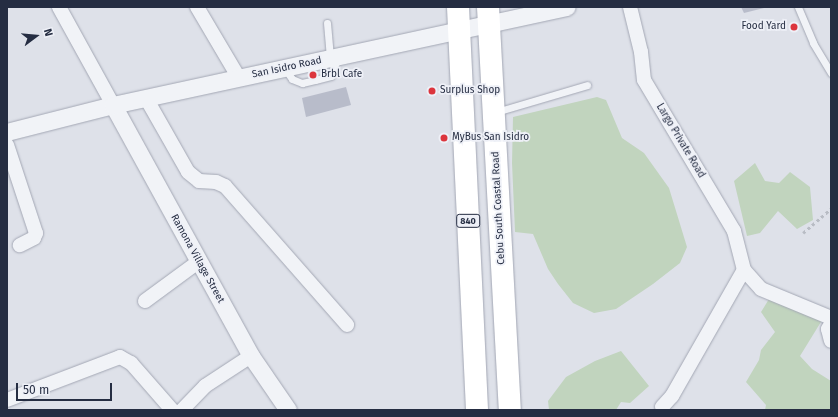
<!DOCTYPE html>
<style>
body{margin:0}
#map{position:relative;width:838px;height:417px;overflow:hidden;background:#dee1e9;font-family:"Fira Sans",sans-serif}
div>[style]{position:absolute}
.green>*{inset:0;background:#c1d4be}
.building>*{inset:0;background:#b8bcca}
.path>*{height:2.5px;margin-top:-1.25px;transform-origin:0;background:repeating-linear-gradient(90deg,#b8bcc4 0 3px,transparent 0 6px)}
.roads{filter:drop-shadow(0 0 1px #a3a7b4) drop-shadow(0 0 1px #a3a7b4)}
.service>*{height:7px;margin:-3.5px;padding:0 3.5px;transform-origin:3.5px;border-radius:3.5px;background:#f1f3f7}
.minor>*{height:14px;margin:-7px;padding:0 7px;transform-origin:7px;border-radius:7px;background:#f1f3f7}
.tertiary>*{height:17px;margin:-8.5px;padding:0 8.5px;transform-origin:8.5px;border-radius:8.5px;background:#f1f3f7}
.trunk>*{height:22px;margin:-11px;padding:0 11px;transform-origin:11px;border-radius:11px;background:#fff}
.dots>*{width:11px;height:11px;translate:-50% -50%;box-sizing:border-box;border:2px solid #eef0f7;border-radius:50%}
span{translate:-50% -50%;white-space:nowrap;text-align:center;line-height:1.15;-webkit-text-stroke:3.5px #eef0f7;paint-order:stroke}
.shield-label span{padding:1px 3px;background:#eef0f7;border:1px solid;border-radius:3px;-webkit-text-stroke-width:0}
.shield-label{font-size:9px;color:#252d42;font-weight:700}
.poi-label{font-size:10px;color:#252d42}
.right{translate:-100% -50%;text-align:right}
.left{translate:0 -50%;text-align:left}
.street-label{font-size:10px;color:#252d42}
.frame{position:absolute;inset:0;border:8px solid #252d42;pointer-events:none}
.north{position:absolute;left:16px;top:16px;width:40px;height:40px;-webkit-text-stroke:3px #eef0f7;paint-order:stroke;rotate:74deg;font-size:11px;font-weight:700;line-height:16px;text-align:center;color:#252d42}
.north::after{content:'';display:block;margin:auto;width:14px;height:18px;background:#252d42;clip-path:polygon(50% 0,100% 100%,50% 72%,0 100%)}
.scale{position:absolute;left:16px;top:383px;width:96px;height:18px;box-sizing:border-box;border:2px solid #252d42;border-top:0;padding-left:5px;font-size:12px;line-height:14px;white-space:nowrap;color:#252d42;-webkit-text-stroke:3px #eef0f7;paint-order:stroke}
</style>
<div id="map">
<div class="green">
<i style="clip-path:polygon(597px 97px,606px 100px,622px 138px,644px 153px,669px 188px,687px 247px,680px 263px,653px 284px,616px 309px,594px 313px,573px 303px,558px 284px,548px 269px,533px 234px,515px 232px,512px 163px,513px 117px)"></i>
<i style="clip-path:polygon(755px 163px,765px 181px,779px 183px,790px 172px,810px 187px,813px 220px,797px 229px,778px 211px,760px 233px,747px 236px,734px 181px)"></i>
<i style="clip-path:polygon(769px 299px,824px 317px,800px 356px,812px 369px,831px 381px,831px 410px,765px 410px,766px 405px,746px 382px,759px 360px,761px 350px,775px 332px,761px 312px)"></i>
<i style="clip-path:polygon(621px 351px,649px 386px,630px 403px,621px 402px,616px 410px,549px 410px,548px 401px,566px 377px,595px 361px)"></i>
</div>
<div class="building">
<i style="clip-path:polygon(741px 7px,764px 7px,764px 8px,744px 13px)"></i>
<i style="clip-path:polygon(346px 87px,351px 105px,306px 117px,302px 98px)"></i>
</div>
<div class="path">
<i style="left:803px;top:233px;width:37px;rotate:-41deg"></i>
</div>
<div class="roads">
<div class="service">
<i style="left:798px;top:7px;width:39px;rotate:67deg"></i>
<i style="left:813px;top:43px;width:35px;rotate:59deg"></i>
<i style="left:327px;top:23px;width:36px;rotate:85deg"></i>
<i style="left:285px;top:69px;width:12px;rotate:55deg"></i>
<i style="left:292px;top:79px;width:11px;rotate:22deg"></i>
<i style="left:302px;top:83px;width:13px;rotate:-13deg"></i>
<i style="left:315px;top:80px;width:16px;rotate:-14deg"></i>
<i style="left:331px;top:76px;width:20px;rotate:-70deg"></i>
<i style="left:496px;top:112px;width:95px;rotate:-16.5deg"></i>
</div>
<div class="minor">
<i style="left:59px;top:7px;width:112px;rotate:61.1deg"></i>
<i style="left:197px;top:7px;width:82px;rotate:59.4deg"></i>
<i style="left:630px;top:7px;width:46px;rotate:76.3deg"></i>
<i style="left:641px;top:52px;width:28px;rotate:84deg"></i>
<i style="left:644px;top:80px;width:176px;rotate:59.2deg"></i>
<i style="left:734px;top:231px;width:40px;rotate:75.6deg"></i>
<i style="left:744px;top:270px;width:25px;rotate:48deg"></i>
<i style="left:761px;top:289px;width:76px;rotate:22.5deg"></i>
<i style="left:146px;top:98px;width:85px;rotate:60.4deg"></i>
<i style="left:188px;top:172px;width:14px;rotate:39deg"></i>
<i style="left:199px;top:181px;width:17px;rotate:3deg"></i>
<i style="left:216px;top:182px;width:10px;rotate:24deg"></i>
<i style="left:225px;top:186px;width:185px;rotate:48.7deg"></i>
<i style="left:7px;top:145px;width:93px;rotate:71.8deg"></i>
<i style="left:36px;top:233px;width:5px;rotate:112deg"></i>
<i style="left:34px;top:238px;width:16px;rotate:153deg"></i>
<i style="left:145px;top:301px;width:66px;rotate:-36.3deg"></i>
<i style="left:831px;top:324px;width:6px;rotate:121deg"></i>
<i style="left:828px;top:329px;width:12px;rotate:76deg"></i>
<i style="left:7px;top:400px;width:121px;rotate:-20.8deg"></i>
<i style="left:120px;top:357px;width:13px;rotate:29deg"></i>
<i style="left:131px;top:363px;width:62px;rotate:48.9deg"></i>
<i style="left:662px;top:407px;width:15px;rotate:-48deg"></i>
<i style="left:672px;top:396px;width:145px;rotate:-60.3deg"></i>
<i style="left:182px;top:410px;width:33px;rotate:-46deg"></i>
<i style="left:205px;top:386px;width:55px;rotate:-33.1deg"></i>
</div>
<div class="tertiary">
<i style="left:113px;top:105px;width:286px;rotate:61.2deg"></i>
<i style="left:251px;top:356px;width:65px;rotate:55.6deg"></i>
<i style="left:7px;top:132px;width:109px;rotate:-14.3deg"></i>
<i style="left:113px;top:105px;width:464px;rotate:-12.2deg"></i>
</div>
<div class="trunk">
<i style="left:458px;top:7px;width:403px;rotate:87.3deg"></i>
<i style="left:488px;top:7px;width:404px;rotate:86.9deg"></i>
</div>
</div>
<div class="dots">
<i style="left:794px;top:27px;background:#dc353d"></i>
<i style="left:313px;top:75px;background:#dc353d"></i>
<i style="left:432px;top:91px;background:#dc353d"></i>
<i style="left:444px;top:138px;background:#dc353d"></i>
</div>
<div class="shield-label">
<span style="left:468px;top:221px">840</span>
</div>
<div class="poi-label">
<span class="right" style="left:786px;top:27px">Food Yard</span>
<span class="left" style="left:321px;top:75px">Brbl Cafe</span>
<span class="left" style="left:440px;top:91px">Surplus Shop</span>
<span class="left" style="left:452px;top:138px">MyBus San Isidro</span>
</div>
<div class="street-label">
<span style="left:287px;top:68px;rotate:-12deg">San Isidro Road</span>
<span style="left:680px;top:141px;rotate:59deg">Largo Private Road</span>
<span style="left:499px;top:208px;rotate:-93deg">Cebu South Coastal Road</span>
<span style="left:197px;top:259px;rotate:61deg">Ramona Village Street</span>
</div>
<div class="frame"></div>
<div class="north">N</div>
<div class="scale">50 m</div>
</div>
